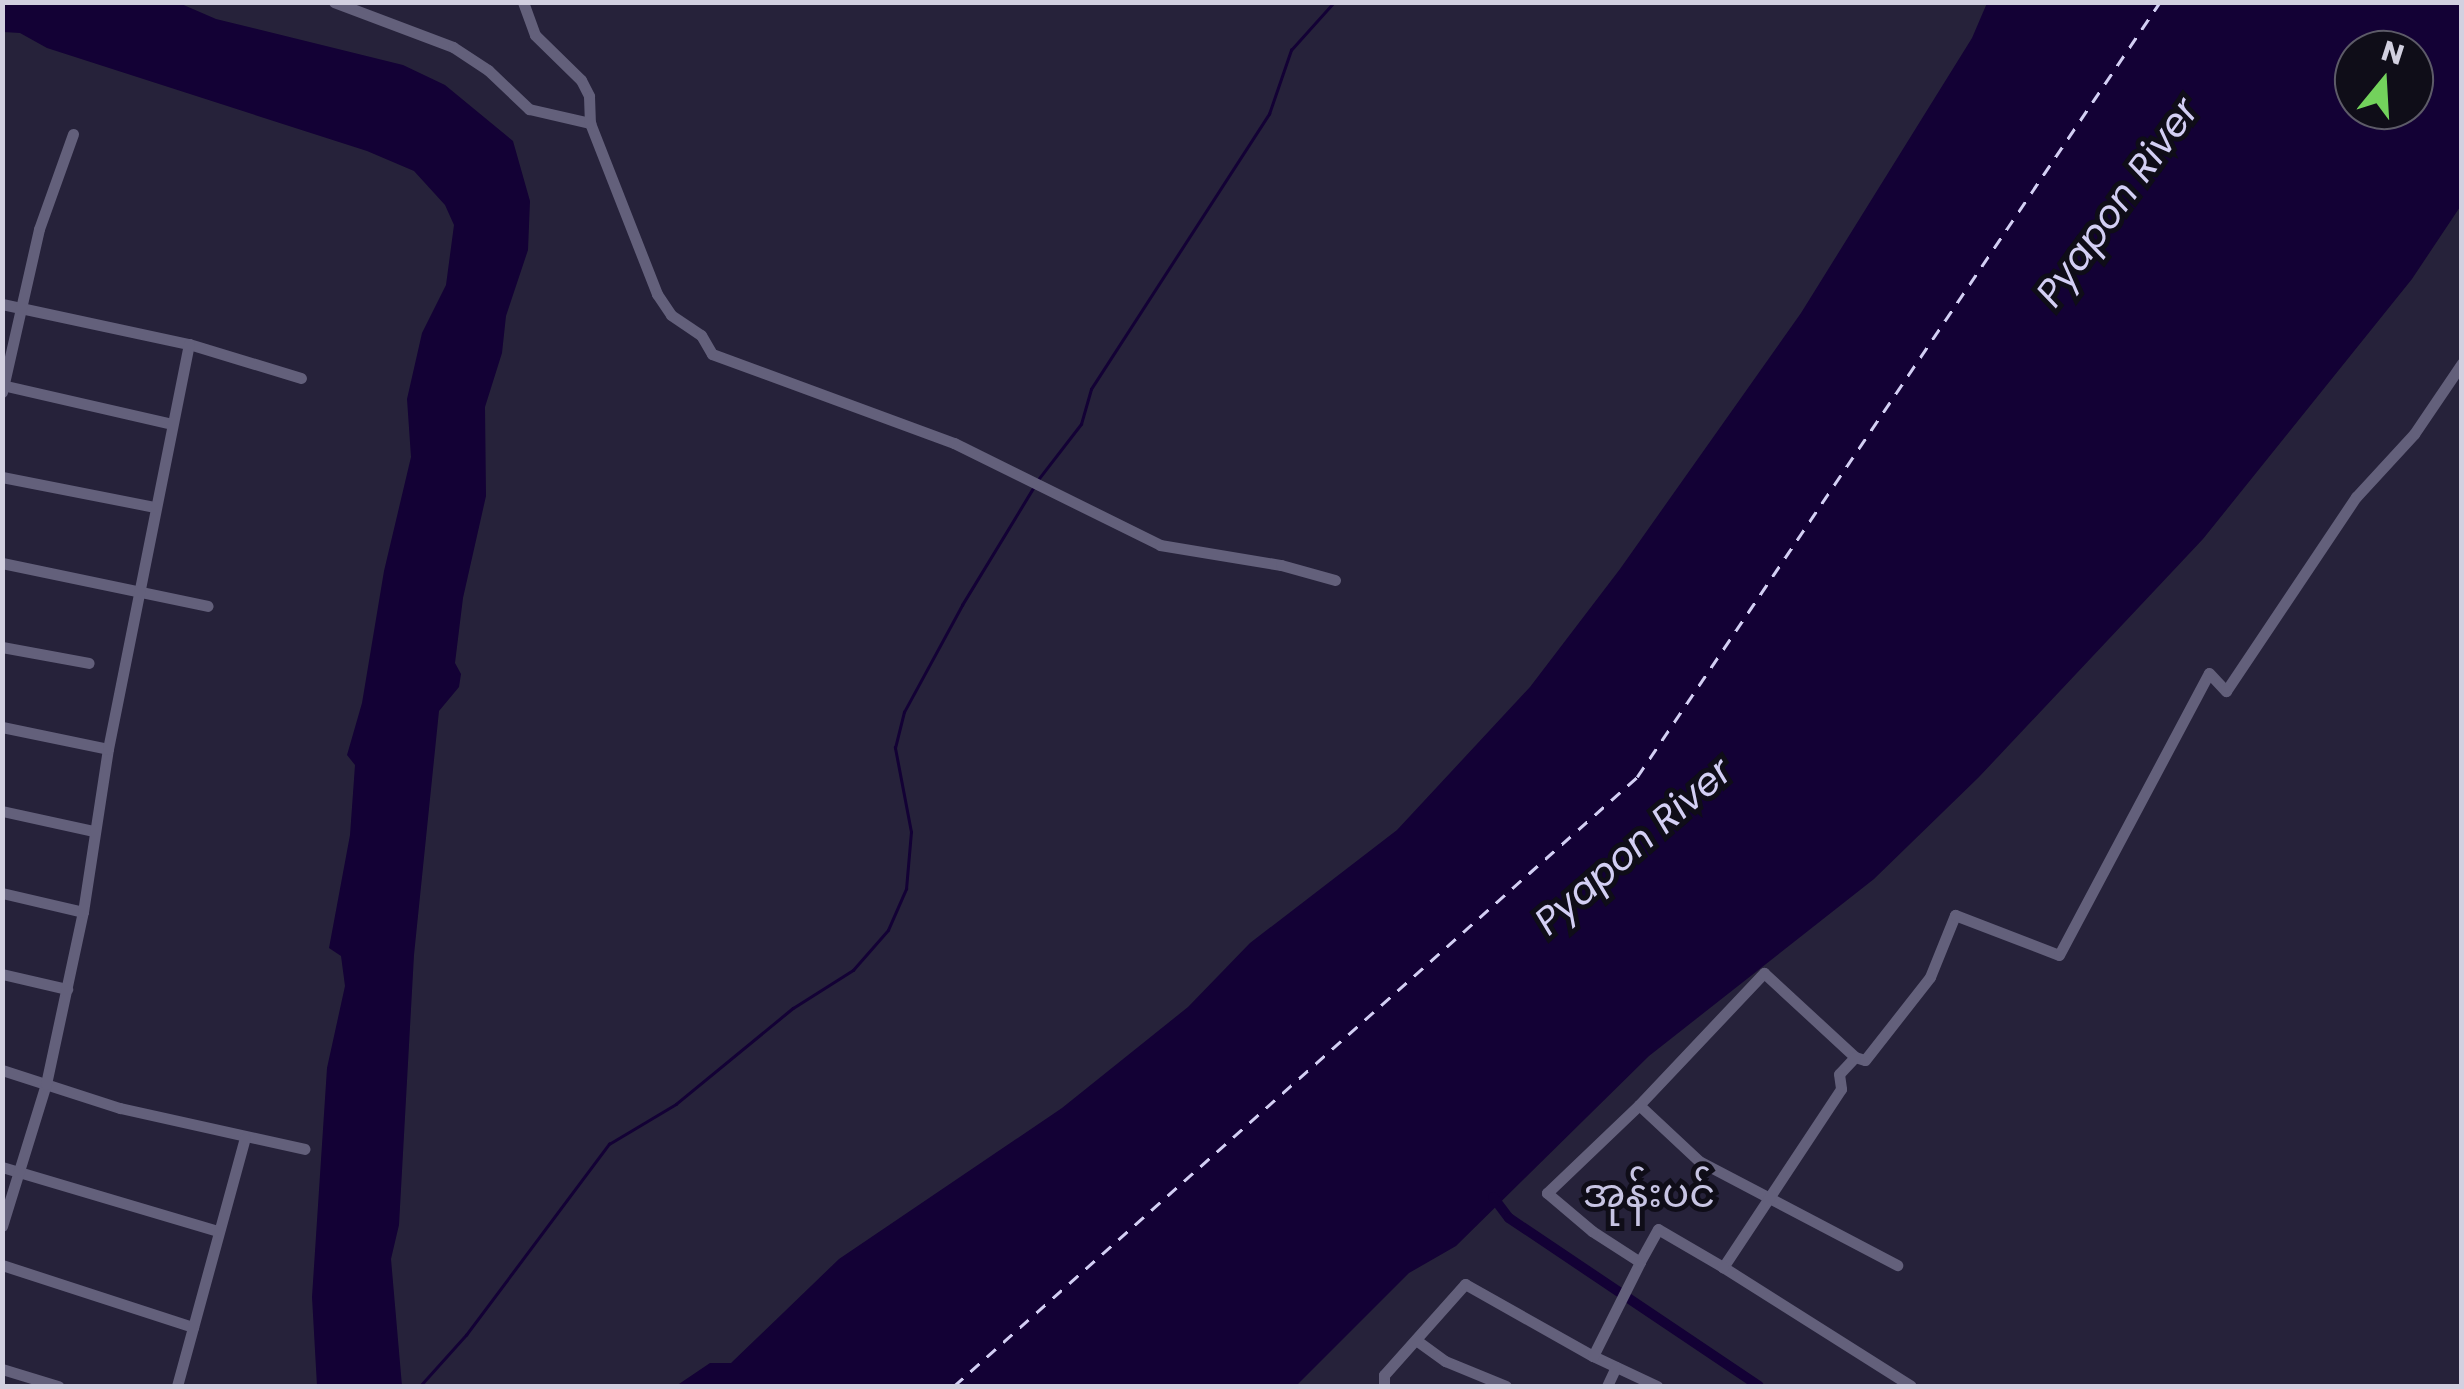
<!DOCTYPE html>
<meta charset="utf-8">
<style>
body{margin:0}
#map{position:relative;width:2464px;height:1389px;overflow:hidden;background:#26223a;font-family:Poppins,"Noto Sans Myanmar",sans-serif}
div>[style]{position:absolute}
.water>*{inset:0;background:#130135}
.stream>*{height:2.5px;margin:-1.25px;padding:0 1.25px;transform-origin:1.25px;border-radius:1.25px;background:#130135}
.canal>*{height:10px;margin:-5px;padding:0 5px;transform-origin:5px;border-radius:5px;background:#130135}
.ferry>*{height:2.5px;margin-top:-1.25px;transform-origin:0;background:repeating-linear-gradient(90deg,#d3cff4 0 12px,transparent 0 22px)}
.minor>*{height:11px;margin:-5.5px;padding:0 5.5px;transform-origin:5.5px;border-radius:5.5px;background:#63607b}
span{translate:-50% -50%;white-space:nowrap;text-align:center;line-height:1.15;-webkit-text-stroke:10px #0f0d18;paint-order:stroke}
.water-label{font-size:38px;color:#d3cff4;font-style:italic}
.quarter-label{font-size:40px;color:#c7c4e3}
.frame{position:absolute;inset:0;border:5px solid #d2d0e0;pointer-events:none}
.north{position:absolute;left:2334px;top:30px;width:100px;height:100px;box-sizing:border-box;background:#0f0d18;border:2px solid #5d5b68;border-radius:50%;rotate:18deg;font-size:28px;font-weight:700;line-height:40px;text-align:center;color:#d2d0e0}
.north::after{content:'';display:block;margin:auto;width:35px;height:45px;background:#73d25c;clip-path:polygon(50% 0,100% 100%,50% 72%,0 100%)}
</style>
<div id="map">
<div class="water">
<i style="clip-path:polygon(2px 3px,179px 3px,216px 19px,403px 65px,445px 85px,513px 141px,530px 201px,528px 250px,506px 316px,502px 353px,485px 407px,486px 496px,463px 598px,455px 663px,461px 674px,459px 687px,439px 711px,414px 955px,399px 1225px,391px 1259px,402px 1386px,317px 1386px,312px 1297px,327px 1068px,345px 986px,341px 956px,329px 948px,350px 835px,355px 765px,347px 755px,362px 703px,384px 571px,411px 457px,407px 399px,422px 333px,446px 285px,454px 225px,445px 205px,414px 171px,367px 151px,47px 48px,20px 33px,3px 32px)"></i>
<i style="clip-path:polygon(evenodd,1987px 3px,2461px 3px,2462px 204px,2412px 279px,2203px 539px,1979px 777px,1874px 879px,1649px 1056px,1456px 1246px,1409px 1273px,1296px 1386px,676px 1386px,710px 1363px,731px 1363px,839px 1259px,1062px 1108px,1188px 1007px,1250px 943px,1397px 830px,1530px 687px,1620px 569px,1801px 313px,1972px 38px,1987px 3px,2354px 50px,2414px 50px,2414px 110px,2354px 110px,2354px 50px)"></i>
</div>
<div class="stream">
<i style="left:1037px;top:481px;width:72px;rotate:-52.3deg"></i>
<i style="left:1081px;top:424px;width:36px;rotate:-74deg"></i>
<i style="left:1091px;top:389px;width:328px;rotate:-57.1deg"></i>
<i style="left:1269px;top:114px;width:68px;rotate:-71deg"></i>
<i style="left:1291px;top:50px;width:64px;rotate:-48.1deg"></i>
<i style="left:420px;top:1386px;width:69px;rotate:-48deg"></i>
<i style="left:466px;top:1335px;width:239px;rotate:-53.2deg"></i>
<i style="left:609px;top:1144px;width:78px;rotate:-30.8deg"></i>
<i style="left:676px;top:1104px;width:151px;rotate:-39.4deg"></i>
<i style="left:793px;top:1008px;width:71px;rotate:-32.3deg"></i>
<i style="left:853px;top:970px;width:53px;rotate:-48.8deg"></i>
<i style="left:888px;top:930px;width:45px;rotate:-66.3deg"></i>
<i style="left:906px;top:889px;width:57px;rotate:-85deg"></i>
<i style="left:911px;top:832px;width:86px;rotate:-100.8deg"></i>
<i style="left:895px;top:748px;width:37px;rotate:-76deg"></i>
<i style="left:904px;top:712px;width:122px;rotate:-61.5deg"></i>
<i style="left:962px;top:605px;width:137px;rotate:-58.7deg"></i>
</div>
<div class="canal">
<i style="left:1493px;top:1197px;width:26px;rotate:53deg"></i>
<i style="left:1509px;top:1218px;width:301px;rotate:33.9deg"></i>
</div>
<div class="ferry">
<i style="left:954px;top:1386px;width:915px;rotate:-41.72deg"></i>
<i style="left:1637px;top:777px;width:935px;rotate:-55.99deg"></i>
</div>
<div class="minor">
<i style="left:334px;top:2px;width:127px;rotate:20.7deg"></i>
<i style="left:453px;top:47px;width:42px;rotate:33.3deg"></i>
<i style="left:488px;top:70px;width:57px;rotate:43.6deg"></i>
<i style="left:529px;top:109px;width:63px;rotate:12.9deg"></i>
<i style="left:590px;top:123px;width:184px;rotate:68.6deg"></i>
<i style="left:657px;top:294px;width:25px;rotate:56deg"></i>
<i style="left:671px;top:315px;width:36px;rotate:34deg"></i>
<i style="left:701px;top:335px;width:22px;rotate:60deg"></i>
<i style="left:712px;top:354px;width:258px;rotate:20.2deg"></i>
<i style="left:954px;top:443px;width:230px;rotate:26.3deg"></i>
<i style="left:1160px;top:545px;width:123px;rotate:9.4deg"></i>
<i style="left:1281px;top:565px;width:56px;rotate:15.5deg"></i>
<i style="left:523px;top:2px;width:35px;rotate:70deg"></i>
<i style="left:535px;top:35px;width:64px;rotate:44.4deg"></i>
<i style="left:581px;top:80px;width:18px;rotate:63deg"></i>
<i style="left:589px;top:96px;width:27px;rotate:88deg"></i>
<i style="left:2px;top:304px;width:191px;rotate:12.1deg"></i>
<i style="left:189px;top:344px;width:117px;rotate:16.9deg"></i>
<i style="left:2px;top:385px;width:174px;rotate:12.9deg"></i>
<i style="left:2px;top:392px;width:167px;rotate:-77.2deg"></i>
<i style="left:39px;top:229px;width:101px;rotate:-70.3deg"></i>
<i style="left:2px;top:477px;width:156px;rotate:11.1deg"></i>
<i style="left:2px;top:563px;width:210px;rotate:11.8deg"></i>
<i style="left:2px;top:647px;width:88px;rotate:10.4deg"></i>
<i style="left:2px;top:727px;width:108px;rotate:11.7deg"></i>
<i style="left:2px;top:811px;width:93px;rotate:12.4deg"></i>
<i style="left:2px;top:893px;width:83px;rotate:13.2deg"></i>
<i style="left:2px;top:974px;width:67px;rotate:13deg"></i>
<i style="left:1855px;top:1057px;width:10px;rotate:17deg"></i>
<i style="left:1865px;top:1060px;width:105px;rotate:-51.9deg"></i>
<i style="left:1930px;top:977px;width:67px;rotate:-68deg"></i>
<i style="left:1955px;top:915px;width:111px;rotate:21deg"></i>
<i style="left:2059px;top:955px;width:319px;rotate:-62deg"></i>
<i style="left:2209px;top:673px;width:25px;rotate:47deg"></i>
<i style="left:2226px;top:691px;width:234px;rotate:-56.2deg"></i>
<i style="left:2356px;top:497px;width:86px;rotate:-47.4deg"></i>
<i style="left:2414px;top:434px;width:86px;rotate:-55.9deg"></i>
<i style="left:2px;top:1070px;width:124px;rotate:17.9deg"></i>
<i style="left:120px;top:1108px;width:189px;rotate:12.5deg"></i>
<i style="left:1639px;top:1105px;width:82px;rotate:43deg"></i>
<i style="left:1699px;top:1161px;width:224px;rotate:27.7deg"></i>
<i style="left:2px;top:1167px;width:225px;rotate:16.5deg"></i>
<i style="left:2px;top:1226px;width:149px;rotate:-72.8deg"></i>
<i style="left:46px;top:1084px;width:176px;rotate:-77.9deg"></i>
<i style="left:83px;top:912px;width:165px;rotate:-81.3deg"></i>
<i style="left:108px;top:749px;width:413px;rotate:-78.7deg"></i>
<i style="left:2px;top:1265px;width:201px;rotate:18deg"></i>
<i style="left:1723px;top:1267px;width:222px;rotate:32.3deg"></i>
<i style="left:1416px;top:1340px;width:36px;rotate:36deg"></i>
<i style="left:1445px;top:1361px;width:66px;rotate:22.3deg"></i>
<i style="left:1593px;top:1356px;width:71px;rotate:25.1deg"></i>
<i style="left:2px;top:1369px;width:59px;rotate:16.9deg"></i>
<i style="left:177px;top:1386px;width:257px;rotate:-74.7deg"></i>
<i style="left:1384px;top:1386px;width:11px;rotate:-90deg"></i>
<i style="left:1384px;top:1375px;width:122px;rotate:-48.3deg"></i>
<i style="left:1465px;top:1284px;width:147px;rotate:29.4deg"></i>
<i style="left:1593px;top:1356px;width:105px;rotate:-63.4deg"></i>
<i style="left:1640px;top:1262px;width:57px;rotate:-147.1deg"></i>
<i style="left:1592px;top:1231px;width:59px;rotate:-139.8deg"></i>
<i style="left:1547px;top:1193px;width:127px;rotate:-43.7deg"></i>
<i style="left:1639px;top:1105px;width:182px;rotate:-46.6deg"></i>
<i style="left:1764px;top:973px;width:124px;rotate:42.7deg"></i>
<i style="left:1855px;top:1057px;width:23px;rotate:133deg"></i>
<i style="left:1839px;top:1074px;width:15px;rotate:82deg"></i>
<i style="left:1841px;top:1089px;width:214px;rotate:123.5deg"></i>
<i style="left:1723px;top:1267px;width:75px;rotate:-149.7deg"></i>
<i style="left:1658px;top:1229px;width:38px;rotate:119deg"></i>
<i style="left:1607px;top:1386px;width:21px;rotate:-65deg"></i>
</div>
<div class="water-label">
<span style="left:2117px;top:202px;rotate:-54deg">Pyapon River</span>
<span style="left:1633px;top:846px;rotate:-41deg">Pyapon River</span>
</div>
<div class="quarter-label">
<span style="left:1649px;top:1193px">အုန်းပင်</span>
</div>
<div class="frame"></div>
<div class="north">N</div>
</div>
